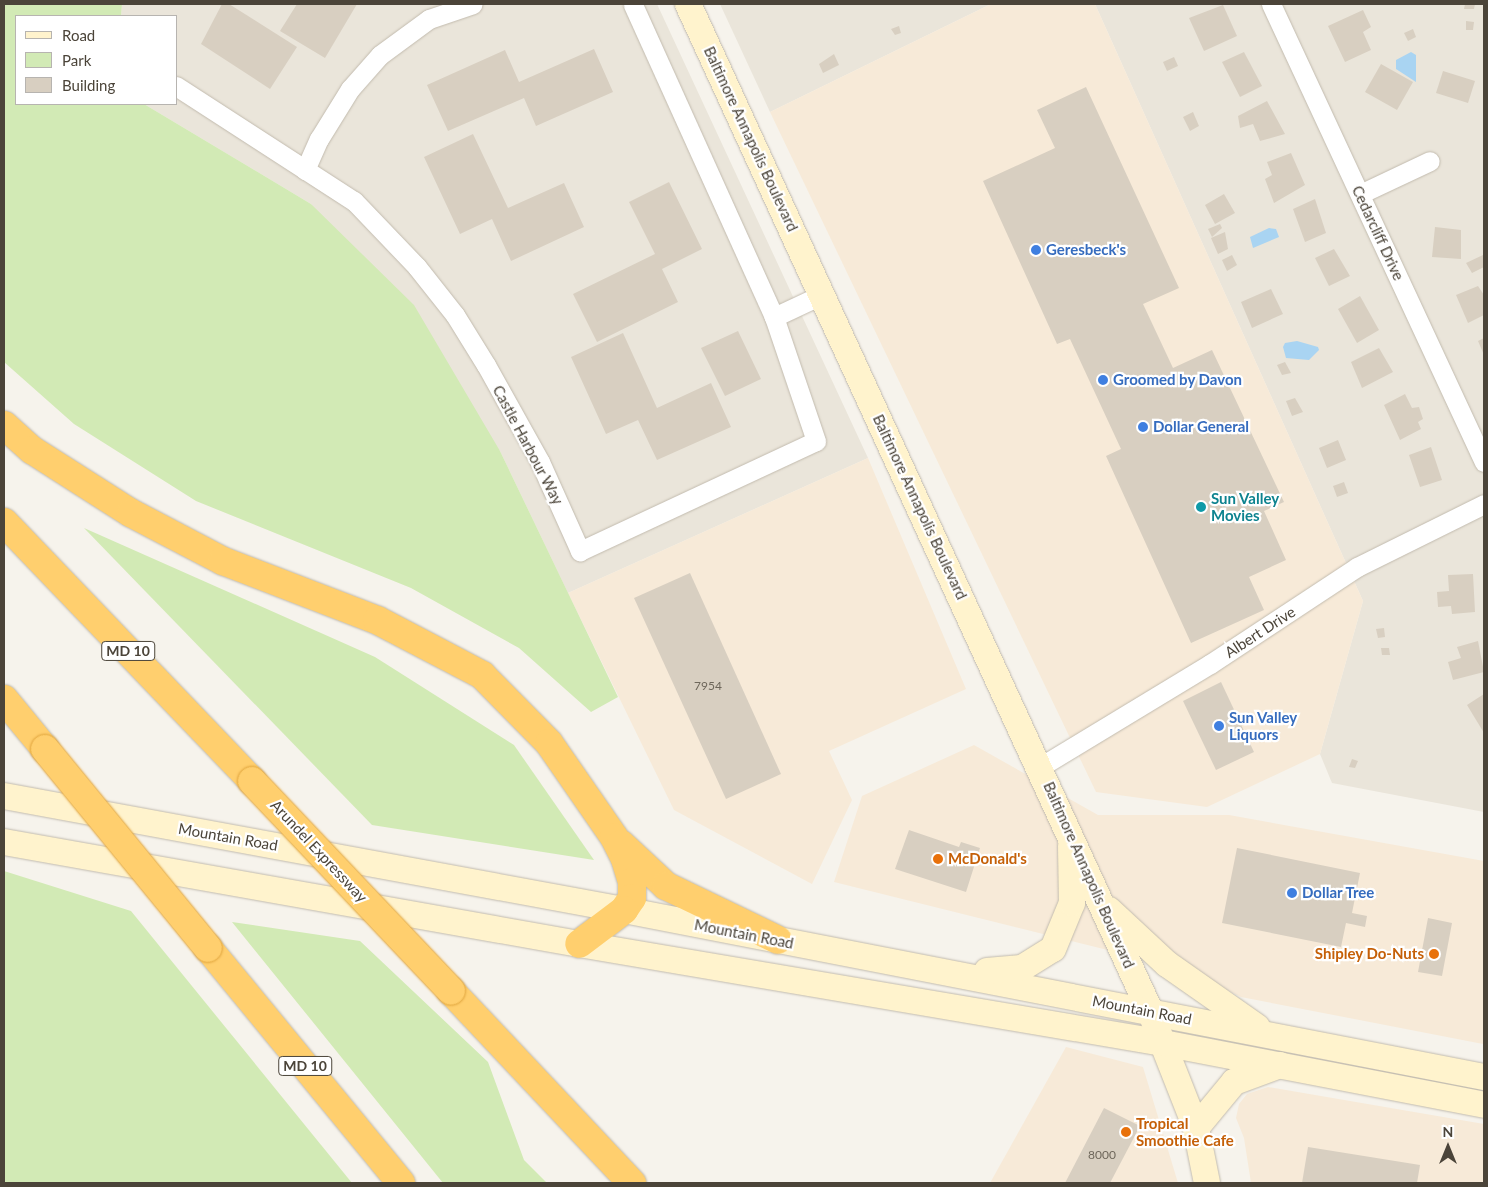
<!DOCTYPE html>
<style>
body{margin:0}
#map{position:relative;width:1488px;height:1187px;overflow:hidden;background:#f6f3ec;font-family:Lato,sans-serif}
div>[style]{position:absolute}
.residential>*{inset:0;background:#eae5da}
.commercial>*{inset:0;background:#f7ead8}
.green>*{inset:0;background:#d2eab5}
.water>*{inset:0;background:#a9d4f2}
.building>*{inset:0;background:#d8cfc1}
.roads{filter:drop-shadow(0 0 1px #c2bbae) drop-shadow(0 0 1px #c2bbae)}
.minor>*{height:19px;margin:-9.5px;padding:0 9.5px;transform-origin:9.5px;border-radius:9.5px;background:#fff}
.secondary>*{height:26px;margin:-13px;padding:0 13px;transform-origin:13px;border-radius:13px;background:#fff3cd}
.motorway>*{height:28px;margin:-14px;padding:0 14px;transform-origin:14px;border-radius:14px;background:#ffcf6e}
.bridges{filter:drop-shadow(0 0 1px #e0a43c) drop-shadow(0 0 1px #e0a43c)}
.motorway-bridge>*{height:28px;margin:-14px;padding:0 14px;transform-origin:14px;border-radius:14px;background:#ffcf6e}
.dots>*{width:14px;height:14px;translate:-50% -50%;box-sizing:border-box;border:2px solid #fff;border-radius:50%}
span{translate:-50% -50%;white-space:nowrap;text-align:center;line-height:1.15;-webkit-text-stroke:4.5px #fff;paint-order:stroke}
.number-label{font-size:12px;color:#6e675b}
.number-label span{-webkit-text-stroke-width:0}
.shield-label span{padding:1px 4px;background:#fff;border:1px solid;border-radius:4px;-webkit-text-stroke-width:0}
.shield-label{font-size:14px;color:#4b4439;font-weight:700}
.street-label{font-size:15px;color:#4b4439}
.shop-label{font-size:15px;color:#366cbe;font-weight:700}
.left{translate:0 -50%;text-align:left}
.culture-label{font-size:15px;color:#0d838f;font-weight:700}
.food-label{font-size:15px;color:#c56008;font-weight:700}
.right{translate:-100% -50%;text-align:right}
.frame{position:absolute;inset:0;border:5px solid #4b4439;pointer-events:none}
.legend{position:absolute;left:15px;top:15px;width:162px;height:90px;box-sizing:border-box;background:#fff;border:1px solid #b7b4b0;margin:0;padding:6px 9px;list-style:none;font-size:15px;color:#4b4439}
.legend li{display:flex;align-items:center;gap:10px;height:25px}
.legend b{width:25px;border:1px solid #b7b4b0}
.north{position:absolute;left:1423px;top:1122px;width:50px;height:50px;-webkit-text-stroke:4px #fff;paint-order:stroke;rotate:0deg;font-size:14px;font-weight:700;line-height:20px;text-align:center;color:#4b4439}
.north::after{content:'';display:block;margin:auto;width:18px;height:22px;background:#4b4439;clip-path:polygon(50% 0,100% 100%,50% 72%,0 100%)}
</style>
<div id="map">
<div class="residential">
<i style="clip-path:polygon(122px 4px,657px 4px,868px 458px,568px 593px,500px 451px,311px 204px,144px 104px,176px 104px,176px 16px,121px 16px)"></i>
<i style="clip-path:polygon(720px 4px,991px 4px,770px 112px)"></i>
<i style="clip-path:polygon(1095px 4px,1484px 4px,1484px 812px,1332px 783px,1320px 754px,1363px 601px)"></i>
</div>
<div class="commercial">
<i style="clip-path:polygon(991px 4px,1095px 4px,1363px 601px,1320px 754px,1207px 807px,1096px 792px,770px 112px)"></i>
<i style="clip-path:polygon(868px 458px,966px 689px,829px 751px,852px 800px,812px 884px,674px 810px,568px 593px)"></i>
<i style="clip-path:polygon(974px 745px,1098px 815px,1229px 815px,1484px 861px,1483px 1044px,1241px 997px,1184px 969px,834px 882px,862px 796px)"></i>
<i style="clip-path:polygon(1066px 1047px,1143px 1067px,1178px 1183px,990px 1183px)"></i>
<i style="clip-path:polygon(1268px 1087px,1484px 1124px,1484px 1183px,1251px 1183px,1244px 1138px,1236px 1118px,1239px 1104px,1247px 1094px)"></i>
</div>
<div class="green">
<i style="clip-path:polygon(4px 4px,122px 4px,121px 16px,16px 16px,16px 104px,144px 104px,311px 204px,414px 305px,500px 451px,618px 697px,591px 712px,519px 648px,411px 588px,196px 501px,74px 424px,4px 362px)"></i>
<i style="clip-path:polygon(84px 528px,375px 657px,514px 745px,594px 860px,372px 825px)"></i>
<i style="clip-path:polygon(4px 871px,131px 911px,352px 1183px,4px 1183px)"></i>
<i style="clip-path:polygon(232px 922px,360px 941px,488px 1062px,524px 1160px,547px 1183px,443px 1183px)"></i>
</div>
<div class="water">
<i style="clip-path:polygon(1411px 52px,1416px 55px,1416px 82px,1396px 69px,1396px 60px)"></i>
<i style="clip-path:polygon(1269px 228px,1276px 229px,1279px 237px,1253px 248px,1250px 237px)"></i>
<i style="clip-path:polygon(1297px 341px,1318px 347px,1319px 350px,1309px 360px,1286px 358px,1283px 347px,1285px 343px)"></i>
</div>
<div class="building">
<i style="clip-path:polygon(222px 4px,229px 4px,297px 47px,270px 89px,201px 44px)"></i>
<i style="clip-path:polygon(297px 4px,357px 4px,325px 58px,280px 31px)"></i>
<i style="clip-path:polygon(1465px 4px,1475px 4px,1474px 9px,1464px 9px)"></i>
<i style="clip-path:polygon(1223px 5px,1237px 36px,1204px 51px,1189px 18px)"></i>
<i style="clip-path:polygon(1363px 10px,1371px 27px,1363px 32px,1371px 50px,1345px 62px,1328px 26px)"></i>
<i style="clip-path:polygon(1466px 21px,1474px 22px,1473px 30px,1466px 30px)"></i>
<i style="clip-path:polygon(899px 26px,901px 33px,895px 35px,891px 29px)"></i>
<i style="clip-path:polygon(1413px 29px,1416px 37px,1408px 41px,1404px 33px)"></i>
<i style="clip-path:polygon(594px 49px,613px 92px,536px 126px,524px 98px,448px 131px,427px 85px,505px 50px,519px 82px)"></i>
<i style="clip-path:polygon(1244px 52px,1262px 86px,1240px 97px,1222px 62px)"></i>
<i style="clip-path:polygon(834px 54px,839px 65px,823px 73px,819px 64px)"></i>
<i style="clip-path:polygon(1174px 57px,1178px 66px,1167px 71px,1163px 62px)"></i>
<i style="clip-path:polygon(1381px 64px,1413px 82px,1397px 110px,1365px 92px)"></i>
<i style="clip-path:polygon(1443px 71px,1475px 81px,1468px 103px,1436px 93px)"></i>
<i style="clip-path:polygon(1086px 87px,1179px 288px,1143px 304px,1173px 368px,1212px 350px,1284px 502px,1264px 511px,1286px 560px,1249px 577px,1264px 610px,1191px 643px,1106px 456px,1121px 449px,1070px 339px,1057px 344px,983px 181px,1055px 148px,1037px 110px)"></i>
<i style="clip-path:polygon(1267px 101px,1285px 134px,1260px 141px,1253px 124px,1240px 128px,1238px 116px)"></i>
<i style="clip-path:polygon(1193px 112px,1199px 126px,1190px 131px,1183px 117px)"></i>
<i style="clip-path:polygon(473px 134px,508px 208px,564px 183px,584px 227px,511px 261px,492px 219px,460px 234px,424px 157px)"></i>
<i style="clip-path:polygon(1291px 153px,1305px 185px,1274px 203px,1265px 179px,1272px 175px,1267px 162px)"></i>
<i style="clip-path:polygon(669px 182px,702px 249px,662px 269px,678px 302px,597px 342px,573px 294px,655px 254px,629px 202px)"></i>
<i style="clip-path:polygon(1224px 194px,1235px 213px,1215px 224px,1205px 205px)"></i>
<i style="clip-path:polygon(1315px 199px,1326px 233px,1305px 242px,1293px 209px)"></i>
<i style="clip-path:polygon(1220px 224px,1222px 228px,1212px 237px,1208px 229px)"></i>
<i style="clip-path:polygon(1435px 227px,1461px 230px,1461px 259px,1432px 257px)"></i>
<i style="clip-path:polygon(1225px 232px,1228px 249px,1218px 254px,1211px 238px)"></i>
<i style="clip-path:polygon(1334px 249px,1350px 276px,1329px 286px,1315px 258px)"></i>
<i style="clip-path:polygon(1232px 255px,1237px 265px,1227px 271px,1222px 260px)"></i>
<i style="clip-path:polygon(1483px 255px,1484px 267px,1472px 273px,1466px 263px)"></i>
<i style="clip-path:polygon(1478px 286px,1484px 295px,1484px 315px,1468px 323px,1456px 295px)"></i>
<i style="clip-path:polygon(1271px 289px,1283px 314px,1252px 328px,1241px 302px)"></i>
<i style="clip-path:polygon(1360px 296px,1379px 330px,1357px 343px,1338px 309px)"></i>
<i style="clip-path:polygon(738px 331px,761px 379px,725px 396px,701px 348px)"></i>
<i style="clip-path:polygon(623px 333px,657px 408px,711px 383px,731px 427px,657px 460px,638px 420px,606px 434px,571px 357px)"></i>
<i style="clip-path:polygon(1484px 338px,1484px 355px,1478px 341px)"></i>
<i style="clip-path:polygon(1379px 348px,1393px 372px,1362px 388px,1351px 362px)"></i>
<i style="clip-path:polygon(1285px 362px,1291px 373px,1282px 375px,1277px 365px)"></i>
<i style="clip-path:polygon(1405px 394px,1412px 408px,1419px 407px,1423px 419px,1418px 422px,1421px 429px,1400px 440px,1384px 405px)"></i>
<i style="clip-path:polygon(1295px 398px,1303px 412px,1292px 416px,1286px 401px)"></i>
<i style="clip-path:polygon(1338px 440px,1346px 460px,1327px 468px,1319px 448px)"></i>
<i style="clip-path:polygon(1431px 447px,1442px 480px,1420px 487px,1409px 455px)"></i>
<i style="clip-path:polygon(1344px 482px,1348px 493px,1337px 497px,1333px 486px)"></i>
<i style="clip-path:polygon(690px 573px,781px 774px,726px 799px,634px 598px)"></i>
<i style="clip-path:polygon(1473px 574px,1475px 612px,1452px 614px,1451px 606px,1438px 607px,1437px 592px,1449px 591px,1448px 575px)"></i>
<i style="clip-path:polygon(1384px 628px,1385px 637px,1378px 638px,1376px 629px)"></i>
<i style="clip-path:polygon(1478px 641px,1484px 672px,1453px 680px,1448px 662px,1461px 658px,1457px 647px)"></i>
<i style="clip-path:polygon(1381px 648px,1389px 648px,1390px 655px,1382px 655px)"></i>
<i style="clip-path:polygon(1221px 682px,1254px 752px,1216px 770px,1183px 701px)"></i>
<i style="clip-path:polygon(1484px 694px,1484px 733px,1467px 705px)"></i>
<i style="clip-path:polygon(1352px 759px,1358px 761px,1355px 768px,1349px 767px)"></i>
<i style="clip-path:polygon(909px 830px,959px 847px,961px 842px,980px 848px,966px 892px,895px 869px)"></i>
<i style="clip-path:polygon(1237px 848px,1360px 873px,1352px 913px,1367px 916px,1365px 927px,1346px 923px,1341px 947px,1222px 923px)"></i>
<i style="clip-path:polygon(1428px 918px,1452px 923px,1442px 976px,1418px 972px)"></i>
<i style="clip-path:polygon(1104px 1108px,1140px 1126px,1110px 1183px,1065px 1183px)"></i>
<i style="clip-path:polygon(1308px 1147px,1420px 1165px,1417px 1183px,1302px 1183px)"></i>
</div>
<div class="roads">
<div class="minor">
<i style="left:1271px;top:4px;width:505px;rotate:65.06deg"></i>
<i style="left:176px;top:86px;width:212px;rotate:32.9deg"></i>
<i style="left:354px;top:201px;width:91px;rotate:46.3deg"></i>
<i style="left:417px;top:267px;width:61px;rotate:51.6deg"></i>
<i style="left:455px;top:315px;width:59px;rotate:58.2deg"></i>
<i style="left:486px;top:365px;width:111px;rotate:60.9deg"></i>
<i style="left:540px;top:462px;width:98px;rotate:65.8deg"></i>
<i style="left:580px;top:551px;width:260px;rotate:-25deg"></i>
<i style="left:816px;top:441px;width:131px;rotate:-108.7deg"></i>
<i style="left:774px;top:317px;width:343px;rotate:-114.3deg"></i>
<i style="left:305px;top:170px;width:34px;rotate:-66deg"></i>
<i style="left:319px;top:139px;width:59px;rotate:-58.2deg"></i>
<i style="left:350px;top:89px;width:45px;rotate:-48.6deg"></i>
<i style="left:380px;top:55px;width:61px;rotate:-36.3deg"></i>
<i style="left:429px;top:19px;width:46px;rotate:-18.8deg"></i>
<i style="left:1360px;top:194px;width:77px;rotate:-25.2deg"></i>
<i style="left:774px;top:317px;width:54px;rotate:-25.1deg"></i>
<i style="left:1040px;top:767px;width:199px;rotate:-31.2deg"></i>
<i style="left:1210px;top:664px;width:176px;rotate:-33.4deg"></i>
<i style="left:1357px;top:567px;width:142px;rotate:-26.4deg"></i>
</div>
<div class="secondary">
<i style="left:688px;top:4px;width:1108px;rotate:65.35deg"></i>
<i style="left:1150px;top:1011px;width:126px;rotate:68.5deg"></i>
<i style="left:1196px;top:1128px;width:56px;rotate:78.7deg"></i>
<i style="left:4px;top:796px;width:630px;rotate:10.42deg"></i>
<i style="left:624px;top:910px;width:876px;rotate:10.99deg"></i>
<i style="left:4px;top:842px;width:584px;rotate:10.06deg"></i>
<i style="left:579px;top:944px;width:592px;rotate:9.62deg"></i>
<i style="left:1163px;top:1043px;width:327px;rotate:10.9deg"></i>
<i style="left:1109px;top:910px;width:79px;rotate:43deg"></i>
<i style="left:1167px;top:964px;width:110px;rotate:35deg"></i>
<i style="left:987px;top:971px;width:35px;rotate:-5deg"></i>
<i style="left:1022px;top:968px;width:36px;rotate:-32deg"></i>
<i style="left:1053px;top:949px;width:50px;rotate:-67.6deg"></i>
<i style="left:1072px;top:903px;width:57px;rotate:-91deg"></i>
<i style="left:1196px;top:1128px;width:60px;rotate:-50.4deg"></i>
<i style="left:1234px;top:1082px;width:49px;rotate:-20.3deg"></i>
</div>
<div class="motorway">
<i style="left:4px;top:425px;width:38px;rotate:42deg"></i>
<i style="left:32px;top:450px;width:117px;rotate:32.5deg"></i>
<i style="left:131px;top:513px;width:104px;rotate:27.6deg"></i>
<i style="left:223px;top:561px;width:165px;rotate:21deg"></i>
<i style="left:377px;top:620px;width:119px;rotate:27.6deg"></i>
<i style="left:482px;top:675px;width:95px;rotate:45.4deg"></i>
<i style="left:549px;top:743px;width:114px;rotate:55.3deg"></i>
<i style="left:614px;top:837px;width:25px;rotate:63deg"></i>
<i style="left:625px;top:859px;width:24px;rotate:73deg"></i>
<i style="left:632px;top:882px;width:16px;rotate:90deg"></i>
<i style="left:632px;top:898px;width:14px;rotate:124deg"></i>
<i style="left:624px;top:910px;width:56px;rotate:142.9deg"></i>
<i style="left:4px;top:522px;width:359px;rotate:46.2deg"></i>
<i style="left:4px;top:699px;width:65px;rotate:50.6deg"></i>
<i style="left:621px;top:844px;width:62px;rotate:43deg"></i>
<i style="left:666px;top:886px;width:124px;rotate:25.7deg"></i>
<i style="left:208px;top:948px;width:304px;rotate:50.6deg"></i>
<i style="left:451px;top:991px;width:264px;rotate:46.7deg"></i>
</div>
</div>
<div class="bridges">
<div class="motorway-bridge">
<i style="left:45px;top:749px;width:257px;rotate:50.7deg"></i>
<i style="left:252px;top:781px;width:289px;rotate:46.5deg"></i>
</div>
</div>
<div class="dots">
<i style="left:1036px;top:250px;background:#3f7fe0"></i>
<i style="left:1103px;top:380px;background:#3f7fe0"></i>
<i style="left:1143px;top:427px;background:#3f7fe0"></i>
<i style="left:1201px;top:507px;background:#0f9aa8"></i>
<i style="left:1219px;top:726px;background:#3f7fe0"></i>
<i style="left:938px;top:859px;background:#e8710a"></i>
<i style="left:1292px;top:893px;background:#3f7fe0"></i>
<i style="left:1434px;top:954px;background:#e8710a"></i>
<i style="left:1126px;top:1132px;background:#e8710a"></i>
</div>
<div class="number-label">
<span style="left:708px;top:686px">7954</span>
<span style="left:1102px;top:1155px">8000</span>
</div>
<div class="shield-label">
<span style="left:128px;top:651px">MD 10</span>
<span style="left:305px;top:1066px">MD 10</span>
</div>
<div class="street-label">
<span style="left:751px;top:139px;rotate:65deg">Baltimore Annapolis Boulevard</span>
<span style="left:1378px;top:233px;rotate:65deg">Cedarcliff Drive</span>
<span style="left:528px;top:445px;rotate:62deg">Castle Harbour Way</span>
<span style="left:920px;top:507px;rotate:65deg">Baltimore Annapolis Boulevard</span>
<span style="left:1260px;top:632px;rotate:-33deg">Albert Drive</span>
<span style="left:228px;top:837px;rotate:10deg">Mountain Road</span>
<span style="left:319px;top:851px;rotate:47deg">Arundel Expressway</span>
<span style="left:1089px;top:875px;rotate:66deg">Baltimore Annapolis Boulevard</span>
<span style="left:744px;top:934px;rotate:11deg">Mountain Road</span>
<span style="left:1142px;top:1010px;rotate:11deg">Mountain Road</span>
</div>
<div class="shop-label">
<span class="left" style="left:1046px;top:250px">Geresbeck's</span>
<span class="left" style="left:1113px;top:380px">Groomed by Davon</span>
<span class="left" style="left:1153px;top:427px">Dollar General</span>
<span class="left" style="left:1229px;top:726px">Sun Valley<br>Liquors</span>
<span class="left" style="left:1302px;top:893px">Dollar Tree</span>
</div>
<div class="culture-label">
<span class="left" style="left:1211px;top:507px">Sun Valley<br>Movies</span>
</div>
<div class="food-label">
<span class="left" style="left:948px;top:859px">McDonald's</span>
<span class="right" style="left:1424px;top:954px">Shipley Do-Nuts</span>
<span class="left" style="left:1136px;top:1132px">Tropical<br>Smoothie Cafe</span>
</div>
<div class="frame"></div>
<ul class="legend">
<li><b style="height:6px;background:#fff3cd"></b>Road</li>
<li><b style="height:14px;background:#d2eab5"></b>Park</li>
<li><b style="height:14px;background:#d8cfc1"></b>Building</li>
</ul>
<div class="north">N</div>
</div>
